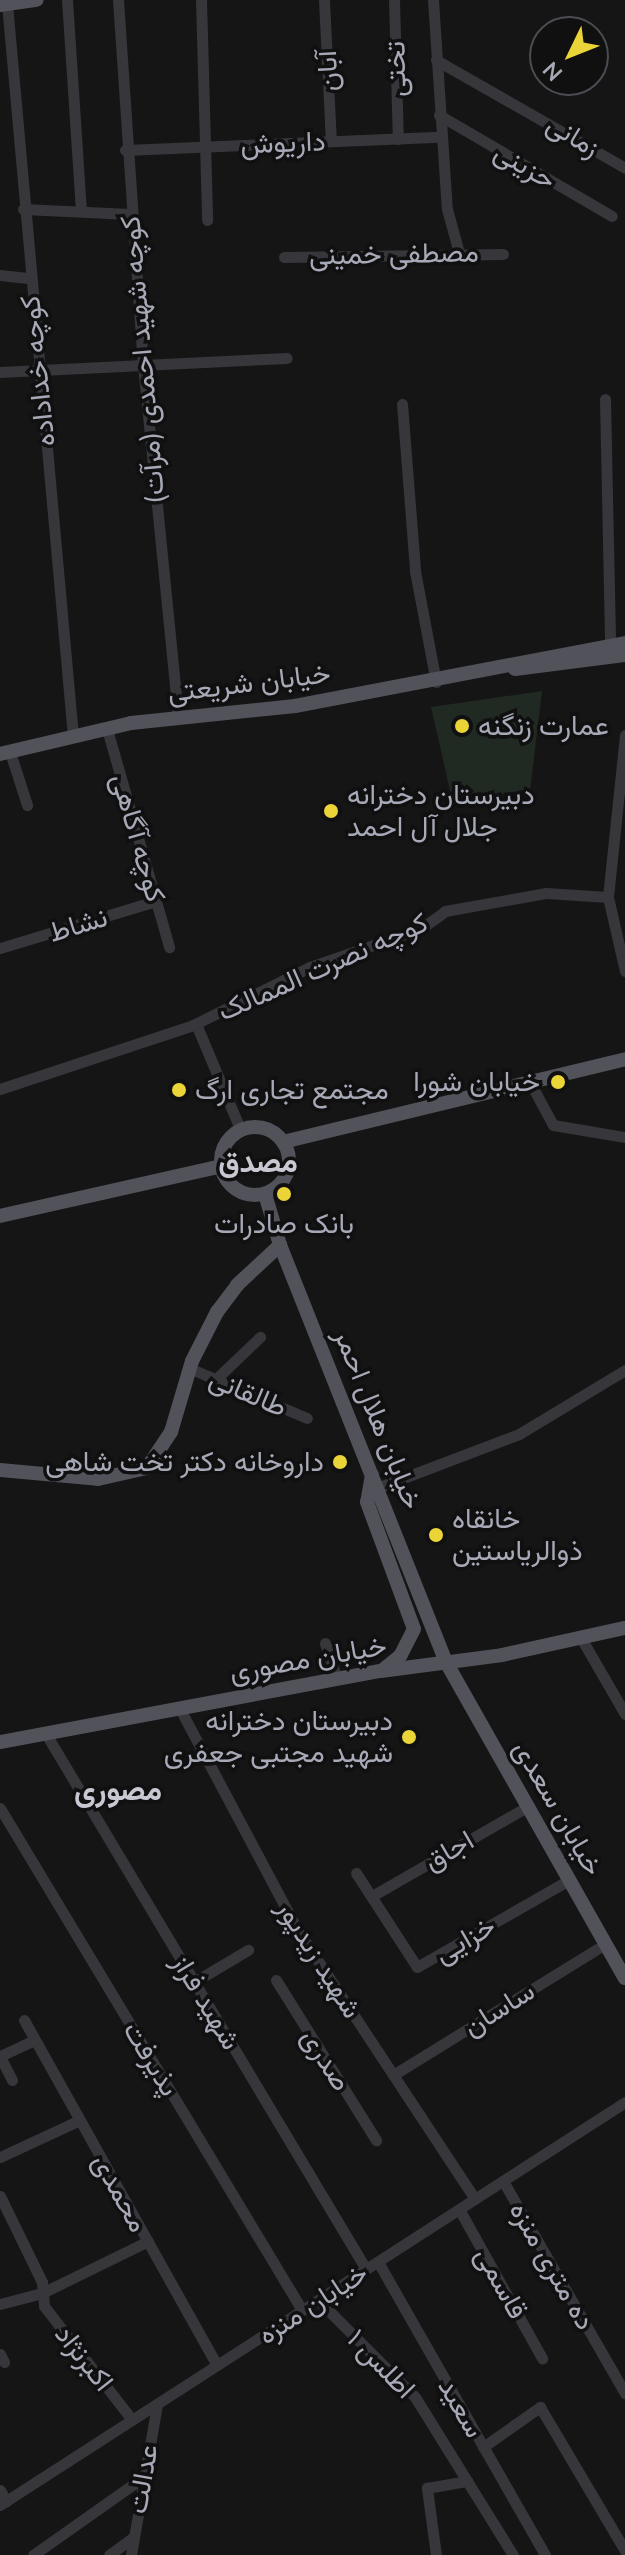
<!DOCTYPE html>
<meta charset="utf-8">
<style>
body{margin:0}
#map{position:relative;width:625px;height:2555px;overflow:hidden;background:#151516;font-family:"Nunito Sans",Vazirmatn,sans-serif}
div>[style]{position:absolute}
.green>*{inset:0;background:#212923}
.minor>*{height:11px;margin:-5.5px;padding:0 5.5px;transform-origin:5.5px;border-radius:5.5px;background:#36363b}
.major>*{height:14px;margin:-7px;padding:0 7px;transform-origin:7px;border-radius:7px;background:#52525a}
.major>.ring{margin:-7px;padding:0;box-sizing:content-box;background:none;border:14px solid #52525a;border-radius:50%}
.dots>*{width:22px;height:22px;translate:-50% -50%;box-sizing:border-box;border:4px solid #101011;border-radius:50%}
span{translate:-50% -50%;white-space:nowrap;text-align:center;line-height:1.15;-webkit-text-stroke:7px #101011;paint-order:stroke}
.street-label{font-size:28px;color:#a7a9b6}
.poi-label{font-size:28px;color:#a7a9b6}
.left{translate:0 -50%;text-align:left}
.right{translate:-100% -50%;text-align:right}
.neighbourhood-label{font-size:30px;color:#c8c8d2;font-weight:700}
.north{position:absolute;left:529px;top:16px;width:80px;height:80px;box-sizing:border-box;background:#101011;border:2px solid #4c4d53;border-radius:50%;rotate:227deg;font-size:22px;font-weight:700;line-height:32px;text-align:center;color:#a7a9b6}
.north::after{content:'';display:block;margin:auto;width:28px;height:36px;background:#ebd438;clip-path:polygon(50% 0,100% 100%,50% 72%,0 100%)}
</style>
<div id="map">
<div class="green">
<i style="clip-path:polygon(542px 691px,530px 791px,452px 799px,431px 707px)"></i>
</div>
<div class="minor">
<i style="left:67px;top:0;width:211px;rotate:86.2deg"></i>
<i style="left:118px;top:0;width:366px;rotate:86.1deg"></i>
<i style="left:143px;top:365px;width:355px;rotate:84.3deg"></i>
<i style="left:201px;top:0;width:220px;rotate:88.4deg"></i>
<i style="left:324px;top:0;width:141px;rotate:87.2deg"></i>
<i style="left:394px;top:0;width:139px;rotate:88.4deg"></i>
<i style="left:433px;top:0;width:209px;rotate:86.2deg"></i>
<i style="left:447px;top:209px;width:46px;rotate:74.7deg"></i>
<i style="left:7px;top:4px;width:736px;rotate:84.85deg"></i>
<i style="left:436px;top:60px;width:218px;rotate:29.7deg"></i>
<i style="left:439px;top:115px;width:200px;rotate:30.3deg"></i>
<i style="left:125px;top:150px;width:315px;rotate:-2.4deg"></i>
<i style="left:23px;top:209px;width:107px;rotate:2.7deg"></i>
<i style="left:284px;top:257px;width:219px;rotate:-0.8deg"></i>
<i style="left:0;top:275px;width:28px;rotate:6deg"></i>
<i style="left:0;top:372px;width:287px;rotate:-2.8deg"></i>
<i style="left:605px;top:399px;width:246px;rotate:88.8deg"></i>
<i style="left:402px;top:404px;width:168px;rotate:85.5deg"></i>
<i style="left:415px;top:571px;width:113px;rotate:79.3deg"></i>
<i style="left:107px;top:729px;width:227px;rotate:74.1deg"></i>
<i style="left:625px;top:735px;width:163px;rotate:96deg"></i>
<i style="left:608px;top:897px;width:76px;rotate:77.1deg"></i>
<i style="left:10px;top:752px;width:56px;rotate:72.2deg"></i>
<i style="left:0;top:948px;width:163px;rotate:-16.8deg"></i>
<i style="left:196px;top:1024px;width:116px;rotate:67.2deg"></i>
<i style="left:532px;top:1086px;width:44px;rotate:61.7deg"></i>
<i style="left:553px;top:1125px;width:73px;rotate:9.5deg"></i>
<i style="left:0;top:1089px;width:203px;rotate:-18.3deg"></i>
<i style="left:193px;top:1025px;width:131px;rotate:-26.4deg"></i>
<i style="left:310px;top:967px;width:119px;rotate:-19.2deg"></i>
<i style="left:422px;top:928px;width:29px;rotate:-36deg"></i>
<i style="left:445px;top:911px;width:103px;rotate:-10.1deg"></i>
<i style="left:546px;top:893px;width:62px;rotate:3.7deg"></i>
<i style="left:189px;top:1368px;width:128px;rotate:23deg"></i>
<i style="left:216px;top:1379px;width:61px;rotate:-43.7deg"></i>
<i style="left:377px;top:1488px;width:152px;rotate:-20.8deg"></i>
<i style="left:519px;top:1434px;width:124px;rotate:-31.1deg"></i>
<i style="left:581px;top:1638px;width:88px;rotate:59.9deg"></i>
<i style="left:325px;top:1643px;width:38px;rotate:72deg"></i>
<i style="left:180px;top:1709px;width:249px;rotate:62deg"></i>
<i style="left:297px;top:1929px;width:323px;rotate:56.6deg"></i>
<i style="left:46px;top:1734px;width:623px;rotate:59.12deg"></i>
<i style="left:0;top:1808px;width:586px;rotate:58.97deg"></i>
<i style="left:356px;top:1873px;width:112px;rotate:57deg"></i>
<i style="left:417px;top:1967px;width:175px;rotate:-29.8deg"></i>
<i style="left:372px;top:1896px;width:179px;rotate:-29.9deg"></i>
<i style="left:276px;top:1980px;width:189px;rotate:58deg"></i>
<i style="left:194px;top:1982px;width:63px;rotate:-30.7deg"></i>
<i style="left:24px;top:2020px;width:395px;rotate:60.8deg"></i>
<i style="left:393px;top:2075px;width:249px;rotate:-31.7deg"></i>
<i style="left:12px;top:2080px;width:27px;rotate:-117deg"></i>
<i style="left:0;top:2056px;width:38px;rotate:-25deg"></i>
<i style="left:0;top:2157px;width:88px;rotate:-24.8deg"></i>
<i style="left:503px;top:2181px;width:245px;rotate:60.1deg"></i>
<i style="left:0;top:2196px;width:96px;rotate:64deg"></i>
<i style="left:42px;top:2282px;width:24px;rotate:85deg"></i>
<i style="left:44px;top:2306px;width:144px;rotate:52.3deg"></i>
<i style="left:459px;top:2209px;width:171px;rotate:60.9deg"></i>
<i style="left:378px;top:2262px;width:337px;rotate:60.3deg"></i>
<i style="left:318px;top:2300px;width:137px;rotate:45deg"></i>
<i style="left:415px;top:2397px;width:186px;rotate:58.2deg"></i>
<i style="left:0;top:2304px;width:43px;rotate:-14.7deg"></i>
<i style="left:42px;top:2293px;width:118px;rotate:-26.1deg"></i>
<i style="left:0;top:2354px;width:9px;rotate:63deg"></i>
<i style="left:483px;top:2447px;width:70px;rotate:-35.1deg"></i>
<i style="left:540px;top:2407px;width:167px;rotate:59.4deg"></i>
<i style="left:0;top:2490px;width:13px;rotate:61deg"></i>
<i style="left:0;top:2505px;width:744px;rotate:-32.81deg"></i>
<i style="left:33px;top:2555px;width:133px;rotate:-35.2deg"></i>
<i style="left:109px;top:2555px;width:31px;rotate:-36deg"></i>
<i style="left:131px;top:2555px;width:153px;rotate:-80.2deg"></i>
<i style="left:436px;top:2555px;width:68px;rotate:-97.7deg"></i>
<i style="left:427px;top:2488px;width:41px;rotate:-9.9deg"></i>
</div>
<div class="major">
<i style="left:0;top:5px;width:37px;rotate:-8deg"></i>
<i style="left:515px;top:669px;width:111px;rotate:-7.3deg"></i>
<i style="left:0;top:754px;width:135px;rotate:-13.3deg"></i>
<i style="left:131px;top:723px;width:165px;rotate:-5.9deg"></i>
<i style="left:295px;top:706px;width:336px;rotate:-10.8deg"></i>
<i class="ring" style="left:221px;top:1127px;width:54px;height:54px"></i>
<i style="left:283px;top:1142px;width:352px;rotate:-13.6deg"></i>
<i style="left:265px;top:1194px;width:53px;rotate:73.6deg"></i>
<i style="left:280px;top:1245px;width:449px;rotate:68.3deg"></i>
<i style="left:446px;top:1662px;width:363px;rotate:60.5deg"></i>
<i style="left:0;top:1216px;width:227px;rotate:-12.7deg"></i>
<i style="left:0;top:1470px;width:98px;rotate:5.2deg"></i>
<i style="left:98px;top:1479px;width:50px;rotate:-12.7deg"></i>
<i style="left:147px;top:1468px;width:43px;rotate:-56.3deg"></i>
<i style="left:171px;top:1432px;width:74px;rotate:-73.5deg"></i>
<i style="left:192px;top:1361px;width:55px;rotate:-63deg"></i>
<i style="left:217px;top:1312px;width:34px;rotate:-53deg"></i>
<i style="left:237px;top:1285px;width:59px;rotate:-42.9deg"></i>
<i style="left:372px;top:1475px;width:27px;rotate:100deg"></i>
<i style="left:367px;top:1502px;width:135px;rotate:69.7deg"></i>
<i style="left:414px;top:1629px;width:30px;rotate:117deg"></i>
<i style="left:400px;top:1656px;width:22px;rotate:141deg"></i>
<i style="left:0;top:1742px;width:388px;rotate:-10.6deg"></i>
<i style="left:381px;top:1671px;width:122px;rotate:-7.5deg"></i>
<i style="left:502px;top:1655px;width:126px;rotate:-12.4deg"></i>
</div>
<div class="dots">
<i style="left:462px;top:726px;background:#ebd438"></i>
<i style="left:331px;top:811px;background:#ebd438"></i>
<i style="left:558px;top:1082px;background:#ebd438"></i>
<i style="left:179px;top:1090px;background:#ebd438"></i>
<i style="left:284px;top:1194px;background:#ebd438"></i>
<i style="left:340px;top:1462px;background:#ebd438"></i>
<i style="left:436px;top:1535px;background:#ebd438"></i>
<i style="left:409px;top:1737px;background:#ebd438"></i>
</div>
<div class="street-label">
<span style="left:396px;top:69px;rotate:-91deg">تختی</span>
<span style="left:328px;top:71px;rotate:-93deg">آبان</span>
<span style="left:573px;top:136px;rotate:31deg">زمانی</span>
<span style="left:283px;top:143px;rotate:-2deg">داریوش</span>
<span style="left:525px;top:166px;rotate:30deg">حزینی</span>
<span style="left:394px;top:254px;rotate:-1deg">مصطفی خمینی</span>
<span style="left:143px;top:360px;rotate:-95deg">کوچه شهید احمدی (مرآت)</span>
<span style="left:38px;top:371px;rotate:-96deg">کوچه خداداده</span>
<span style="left:249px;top:683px;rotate:-7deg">خیابان شریعتی</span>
<span style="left:138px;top:838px;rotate:74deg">کوچه آگاهی</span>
<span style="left:78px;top:925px;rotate:-17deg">نشاط</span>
<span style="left:323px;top:967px;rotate:-24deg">کوچه نصرت الممالک</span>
<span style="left:248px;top:1393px;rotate:23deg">طالقانی</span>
<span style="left:378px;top:1419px;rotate:68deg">خیابان هلال احمر</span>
<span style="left:308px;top:1659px;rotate:-10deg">خیابان مصوری</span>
<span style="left:558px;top:1808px;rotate:60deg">خیابان سعدی</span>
<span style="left:449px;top:1851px;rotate:-30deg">اجاق</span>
<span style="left:465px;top:1940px;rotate:-30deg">خزایی</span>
<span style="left:319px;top:1959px;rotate:58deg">شهید زیدپور</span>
<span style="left:206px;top:2002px;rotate:59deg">شهید فراز</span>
<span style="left:499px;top:2009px;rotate:-32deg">ساسان</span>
<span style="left:151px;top:2059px;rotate:59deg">پذیرفت</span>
<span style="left:326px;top:2060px;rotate:58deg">صدری</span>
<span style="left:120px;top:2193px;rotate:61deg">محمدی</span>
<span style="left:552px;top:2266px;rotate:60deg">ده متری منزه</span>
<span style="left:501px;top:2283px;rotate:61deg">قاسمی</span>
<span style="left:313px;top:2304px;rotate:-33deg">خیابان منزه</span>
<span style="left:84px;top:2358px;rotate:52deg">اکبرنژاد</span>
<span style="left:381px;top:2364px;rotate:46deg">اطلس ۱</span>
<span style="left:461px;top:2408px;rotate:60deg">سعید</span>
<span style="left:143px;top:2479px;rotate:-80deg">عدالت</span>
</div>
<div class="poi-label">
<span class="left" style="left:478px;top:726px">عمارت زنگنه</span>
<span class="left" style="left:347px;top:811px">دبیرستان دخترانه<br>جلال آل احمد</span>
<span class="right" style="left:540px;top:1082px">خیابان شورا</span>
<span class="left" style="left:195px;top:1090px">مجتمع تجاری ارگ</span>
<span style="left:284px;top:1224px">بانک صادرات</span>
<span class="right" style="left:324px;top:1462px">داروخانه دکتر تخت شاهی</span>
<span class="left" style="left:452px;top:1535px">خانقاه<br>ذوالریاستین</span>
<span class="right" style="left:393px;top:1737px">دبیرستان دخترانه<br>شهید مجتبی جعفری</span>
</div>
<div class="neighbourhood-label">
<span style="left:258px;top:1163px">مصدق</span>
<span style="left:118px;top:1791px">مصوری</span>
</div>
<div class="north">N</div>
</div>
